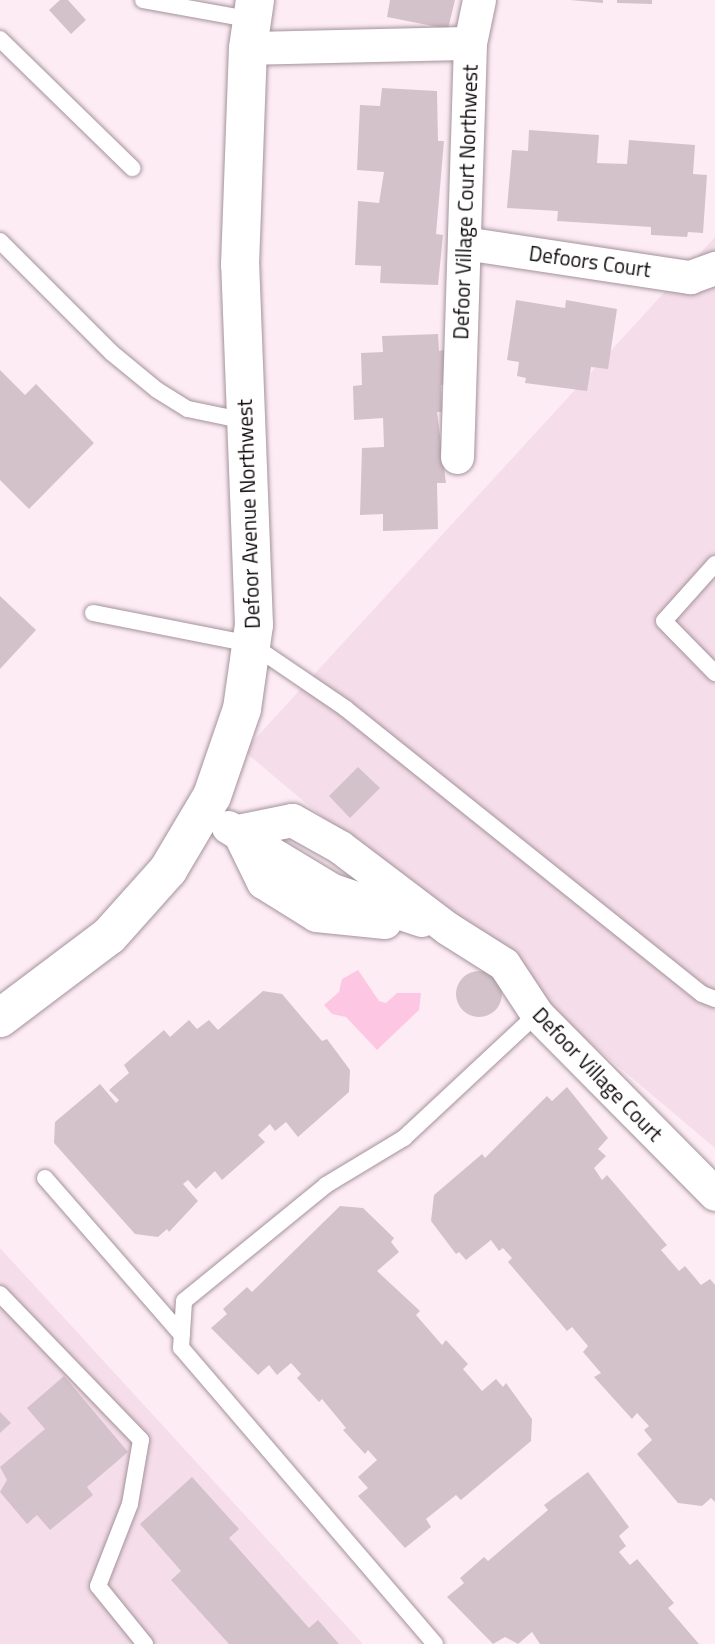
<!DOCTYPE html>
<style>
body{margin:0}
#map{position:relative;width:715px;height:1644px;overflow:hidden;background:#feecf5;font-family:"Titillium Web",sans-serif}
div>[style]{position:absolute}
.built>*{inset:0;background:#f5dde9}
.water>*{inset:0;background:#fdc7e3}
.building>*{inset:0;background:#d4c2cb}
.round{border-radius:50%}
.roads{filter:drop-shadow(0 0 2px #a3939b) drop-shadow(0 0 2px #a3939b)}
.service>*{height:16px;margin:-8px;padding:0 8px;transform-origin:8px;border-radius:8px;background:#fff}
.minor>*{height:33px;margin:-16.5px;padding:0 16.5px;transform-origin:16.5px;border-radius:16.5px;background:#fff}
.tertiary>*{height:38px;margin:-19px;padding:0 19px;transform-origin:19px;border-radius:19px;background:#fff}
span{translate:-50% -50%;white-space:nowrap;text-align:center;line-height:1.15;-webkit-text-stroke:5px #fff;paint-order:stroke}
.street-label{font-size:21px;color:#130e11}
</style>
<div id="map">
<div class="built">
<i style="clip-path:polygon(715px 237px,715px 1148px,244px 751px)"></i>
<i style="clip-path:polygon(0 1248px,363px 1644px,0 1644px)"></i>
</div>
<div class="water">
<i style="clip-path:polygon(358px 970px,379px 1001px,386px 1003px,397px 993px,421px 993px,419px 1010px,377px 1050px,346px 1017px,332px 1014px,324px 1005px,339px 992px,342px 979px)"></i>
</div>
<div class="building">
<i style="clip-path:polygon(60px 0,68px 0,86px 20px,71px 34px,49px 10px)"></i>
<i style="clip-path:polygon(390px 0,455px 0,448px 29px,387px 17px)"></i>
<i style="clip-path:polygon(570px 0,603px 0,603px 3px)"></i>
<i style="clip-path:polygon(617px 0,652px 0,652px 4px,617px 3px)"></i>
<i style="clip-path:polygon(382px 88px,437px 91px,438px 141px,444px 141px,436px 234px,443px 235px,438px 285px,380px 283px,381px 266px,355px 265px,358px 201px,379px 203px,384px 172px,357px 170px,360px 105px,380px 106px)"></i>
<i style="clip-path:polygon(529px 130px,599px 135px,597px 163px,627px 164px,629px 140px,695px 145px,693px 174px,707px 175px,703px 233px,688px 232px,687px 237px,651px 235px,651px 227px,557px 221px,558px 211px,507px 208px,512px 150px,528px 151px)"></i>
<i style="clip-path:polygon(516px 300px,565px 308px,566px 300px,617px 309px,608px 369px,591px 367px,587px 391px,525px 383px,526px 378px,517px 376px,519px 362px,507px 360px)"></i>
<i style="clip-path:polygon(438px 334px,439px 351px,444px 350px,445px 385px,441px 385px,442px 412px,437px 412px,446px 483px,437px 483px,438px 529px,383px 531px,383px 514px,360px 515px,362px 448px,384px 447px,383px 418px,354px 420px,353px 386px,362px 385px,361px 353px,383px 352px,382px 336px)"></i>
<i style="clip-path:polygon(0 370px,25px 395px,36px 384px,94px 443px,29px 509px,0 480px)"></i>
<i style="clip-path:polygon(0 596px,36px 630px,0 669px)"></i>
<i style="clip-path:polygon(358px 767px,380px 788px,350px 818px,329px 796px)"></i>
<i class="round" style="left:456px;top:971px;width:46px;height:46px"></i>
<i style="clip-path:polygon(263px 991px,282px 994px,322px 1041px,327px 1039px,350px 1070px,349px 1092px,298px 1137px,286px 1122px,275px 1131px,270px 1124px,258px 1135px,265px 1142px,222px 1180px,215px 1171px,196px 1189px,188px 1180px,183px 1184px,198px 1201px,169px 1232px,167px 1229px,158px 1237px,135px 1234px,54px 1143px,55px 1122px,100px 1084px,116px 1103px,119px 1100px,109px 1090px,129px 1073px,124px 1065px,164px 1030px,170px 1037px,189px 1020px,197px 1029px,209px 1020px,218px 1030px)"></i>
<i style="clip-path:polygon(567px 1087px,608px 1138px,598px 1149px,606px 1156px,594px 1168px,602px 1180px,607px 1175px,667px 1245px,661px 1250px,679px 1271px,685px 1266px,701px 1285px,710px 1279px,715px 1285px,715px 1502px,711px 1498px,702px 1506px,678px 1503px,637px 1454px,652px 1440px,644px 1430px,649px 1426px,637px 1413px,632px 1419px,594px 1377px,601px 1373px,583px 1352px,588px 1346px,572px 1327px,567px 1331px,508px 1262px,512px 1258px,503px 1248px,499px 1251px,491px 1240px,466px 1260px,459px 1252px,456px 1254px,431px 1221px,434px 1195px,482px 1154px,485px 1158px,547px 1096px,552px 1101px)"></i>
<i style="clip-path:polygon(340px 1206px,363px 1208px,394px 1238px,391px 1242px,399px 1252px,377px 1271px,420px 1311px,416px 1315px,442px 1345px,446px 1340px,468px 1364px,463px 1369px,482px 1391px,496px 1379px,503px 1387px,506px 1383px,532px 1419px,531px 1441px,461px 1500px,456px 1495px,426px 1519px,431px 1527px,405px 1548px,358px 1496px,368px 1488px,358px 1477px,377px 1460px,368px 1450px,365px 1454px,343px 1430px,346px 1428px,322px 1399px,319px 1402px,297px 1378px,301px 1374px,291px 1363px,277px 1375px,269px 1365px,258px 1375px,211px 1328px,227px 1314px,223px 1309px,247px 1287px,252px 1292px)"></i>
<i style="clip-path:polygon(64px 1376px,128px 1452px,87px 1487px,93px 1495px,50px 1530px,37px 1515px,27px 1524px,0 1492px,7px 1480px,0 1467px,45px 1429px,27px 1408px)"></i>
<i style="clip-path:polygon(0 1412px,11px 1423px,0 1433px)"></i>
<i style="clip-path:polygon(588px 1472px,629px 1527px,619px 1536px,626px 1546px,619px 1552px,630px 1565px,637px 1559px,674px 1603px,668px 1608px,699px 1644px,540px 1644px,532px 1632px,518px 1644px,505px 1637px,493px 1644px,447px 1597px,464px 1583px,460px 1578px,484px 1557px,488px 1561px,548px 1510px,544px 1505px)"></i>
<i style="clip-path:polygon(192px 1477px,239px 1529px,229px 1538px,309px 1628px,318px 1620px,339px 1644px,229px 1644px,171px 1580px,181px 1571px,140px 1524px)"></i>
</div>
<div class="roads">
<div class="service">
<i style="left:143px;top:0;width:112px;rotate:10.3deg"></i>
<i style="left:0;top:39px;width:185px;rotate:44.3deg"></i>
<i style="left:0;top:241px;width:158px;rotate:45deg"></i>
<i style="left:112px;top:353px;width:58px;rotate:39.4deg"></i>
<i style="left:157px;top:390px;width:36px;rotate:32deg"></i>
<i style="left:188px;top:409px;width:59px;rotate:11.7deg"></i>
<i style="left:715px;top:564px;width:76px;rotate:131.8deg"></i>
<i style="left:664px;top:621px;width:73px;rotate:45.6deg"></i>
<i style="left:93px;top:613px;width:161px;rotate:11.1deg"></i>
<i style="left:251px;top:644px;width:114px;rotate:34.2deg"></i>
<i style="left:345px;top:708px;width:457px;rotate:38.7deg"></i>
<i style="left:702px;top:994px;width:14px;rotate:21deg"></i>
<i style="left:45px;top:1178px;width:208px;rotate:48.9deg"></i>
<i style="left:0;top:1294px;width:203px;rotate:46deg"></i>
<i style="left:141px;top:1440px;width:65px;rotate:99.8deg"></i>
<i style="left:130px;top:1504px;width:88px;rotate:111.3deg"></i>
<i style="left:98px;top:1586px;width:75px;rotate:51deg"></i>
<i style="left:435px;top:1644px;width:390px;rotate:-130.6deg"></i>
<i style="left:181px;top:1348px;width:47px;rotate:-86.3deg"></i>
<i style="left:184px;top:1301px;width:183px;rotate:-39.2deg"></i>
<i style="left:326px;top:1185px;width:91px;rotate:-31.1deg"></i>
<i style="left:404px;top:1138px;width:182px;rotate:-43deg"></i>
</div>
<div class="minor">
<i style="left:248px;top:48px;width:222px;rotate:-1.3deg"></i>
<i style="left:464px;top:243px;width:229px;rotate:8.6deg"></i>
<i style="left:690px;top:277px;width:27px;rotate:-20deg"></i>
<i style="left:457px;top:457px;width:414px;rotate:-88.2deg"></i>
<i style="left:470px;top:43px;width:44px;rotate:-78.2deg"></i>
<i style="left:228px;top:827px;width:122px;rotate:31.2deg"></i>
<i style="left:332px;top:890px;width:94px;rotate:18.6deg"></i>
<i style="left:238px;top:831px;width:55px;rotate:-11.5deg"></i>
<i style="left:292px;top:820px;width:55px;rotate:29.4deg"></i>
<i style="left:340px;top:847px;width:134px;rotate:37.1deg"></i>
<i style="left:447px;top:928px;width:67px;rotate:32.3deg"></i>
<i style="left:504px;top:964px;width:60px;rotate:56.6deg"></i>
<i style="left:537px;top:1014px;width:253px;rotate:45.3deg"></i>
<i style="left:238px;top:831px;width:57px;rotate:63.9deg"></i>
<i style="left:263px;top:882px;width:62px;rotate:31.9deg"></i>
<i style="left:316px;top:915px;width:69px;rotate:5.8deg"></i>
</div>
<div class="tertiary">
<i style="left:0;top:1018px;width:136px;rotate:-37deg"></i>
<i style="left:109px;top:936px;width:89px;rotate:-48.2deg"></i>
<i style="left:168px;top:870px;width:86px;rotate:-59.3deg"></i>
<i style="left:212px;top:796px;width:92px;rotate:-71deg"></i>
<i style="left:242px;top:709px;width:85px;rotate:-81.9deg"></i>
<i style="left:254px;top:625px;width:360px;rotate:-92.2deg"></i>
<i style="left:240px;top:265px;width:217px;rotate:-87.9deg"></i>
<i style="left:248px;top:48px;width:49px;rotate:-81.7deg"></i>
</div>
</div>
<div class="street-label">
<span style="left:465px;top:202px;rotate:-88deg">Defoor Village Court Northwest</span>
<span style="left:590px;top:261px;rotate:8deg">Defoors Court</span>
<span style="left:248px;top:514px;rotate:-92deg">Defoor Avenue Northwest</span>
<span style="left:598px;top:1074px;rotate:46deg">Defoor Village Court</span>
</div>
</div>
